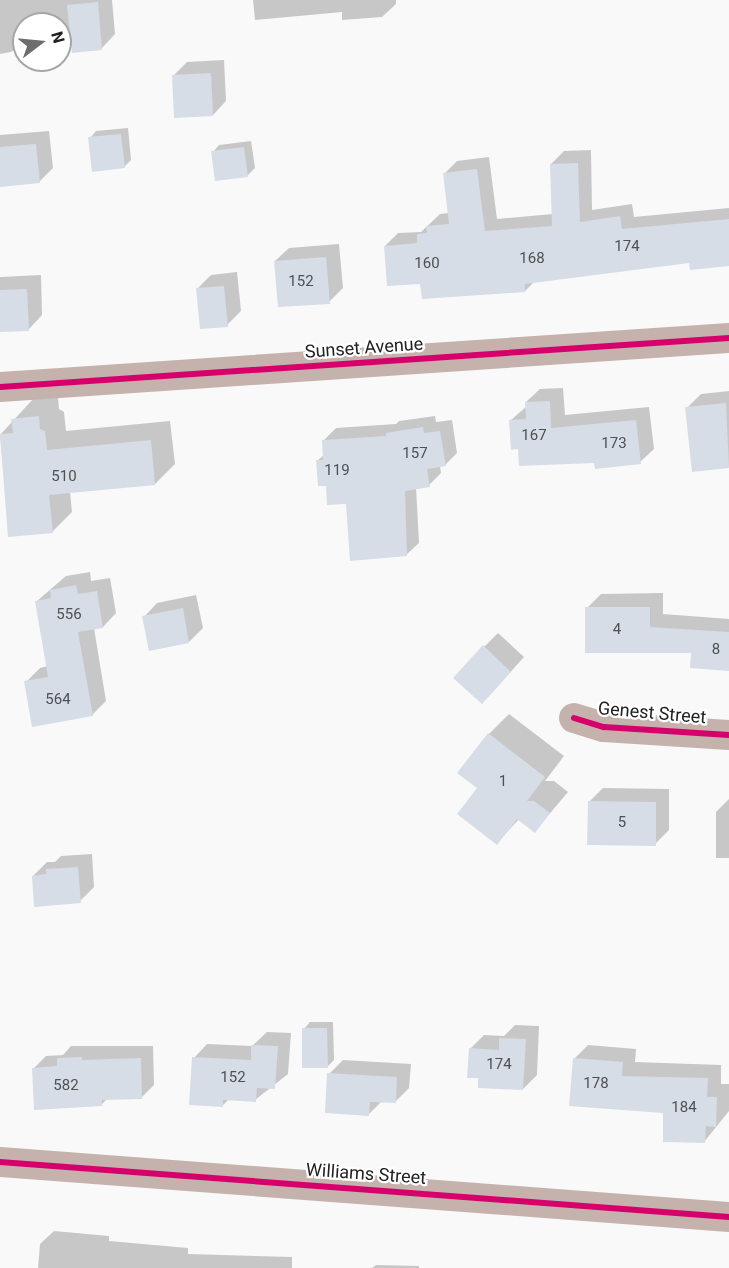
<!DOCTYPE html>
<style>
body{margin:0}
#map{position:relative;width:729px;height:1268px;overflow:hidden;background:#f9f9f9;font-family:Roboto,sans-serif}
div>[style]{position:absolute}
.shadow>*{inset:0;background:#0003}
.building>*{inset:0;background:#d6dde6}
.minor>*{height:30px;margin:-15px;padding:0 15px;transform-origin:15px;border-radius:15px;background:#c5b2ac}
.cycleway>*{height:6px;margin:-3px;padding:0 3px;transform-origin:3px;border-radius:3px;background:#d6006c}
span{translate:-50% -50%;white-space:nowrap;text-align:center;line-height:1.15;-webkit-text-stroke:4.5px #fff;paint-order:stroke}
.number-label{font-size:15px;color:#4e5052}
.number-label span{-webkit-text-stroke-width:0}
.street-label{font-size:18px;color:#202121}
.north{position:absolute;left:12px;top:12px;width:60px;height:60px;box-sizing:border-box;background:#fff;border:2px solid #a6a6a6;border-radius:50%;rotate:74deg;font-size:16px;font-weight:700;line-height:24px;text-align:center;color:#202121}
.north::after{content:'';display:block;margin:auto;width:21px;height:27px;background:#6c6d6d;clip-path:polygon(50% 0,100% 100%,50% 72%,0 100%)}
</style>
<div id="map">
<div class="shadow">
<i style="clip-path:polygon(0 0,112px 0,115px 34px,102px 48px,72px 40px,60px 41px,60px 24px,24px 24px,24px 45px,18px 46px,11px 52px,0 54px)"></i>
<i style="clip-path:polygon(253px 0,396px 0,396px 4px,382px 17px,342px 20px,342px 12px,255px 20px)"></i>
<i style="clip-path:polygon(224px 60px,226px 101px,213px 115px,173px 76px,187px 62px)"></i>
<i style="clip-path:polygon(128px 128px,131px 160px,124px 167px,90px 138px,96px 131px)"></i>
<i style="clip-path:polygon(49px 131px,53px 168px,39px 182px,0 185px,0 135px)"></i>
<i style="clip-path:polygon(251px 141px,255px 168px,248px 175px,216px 179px,213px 152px,219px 145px)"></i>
<i style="clip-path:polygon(591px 150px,592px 210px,632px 204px,634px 217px,729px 208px,729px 265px,691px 261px,535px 281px,525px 291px,422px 282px,385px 246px,398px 233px,421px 232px,440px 214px,449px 213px,444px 174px,457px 161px,489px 157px,497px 219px,553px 214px,551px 164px,564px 151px)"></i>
<i style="clip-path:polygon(339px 244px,343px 288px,329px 302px,275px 261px,289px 248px)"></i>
<i style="clip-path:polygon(237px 272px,241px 311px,227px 325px,197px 289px,211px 275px)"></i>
<i style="clip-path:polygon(41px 275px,42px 315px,29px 329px,0 331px,0 277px)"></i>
<i style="clip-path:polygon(563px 388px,565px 415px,649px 407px,654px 449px,640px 462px,595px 461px,519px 448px,511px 420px,527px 406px,526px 402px,540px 389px)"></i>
<i style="clip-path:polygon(729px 391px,729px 467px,694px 470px,687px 408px,701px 394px)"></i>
<i style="clip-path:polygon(58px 397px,59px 409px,64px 412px,66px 431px,170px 421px,175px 464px,155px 484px,70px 492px,72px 512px,52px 532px,10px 536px,0 435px,33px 399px)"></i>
<i style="clip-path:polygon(435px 416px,436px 422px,452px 420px,457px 453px,445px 465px,440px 466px,441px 473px,429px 485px,416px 487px,419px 543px,406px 555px,327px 484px,317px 461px,325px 454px,324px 440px,336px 428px,396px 424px,399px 421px)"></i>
<i style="clip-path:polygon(90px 572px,91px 581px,110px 578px,116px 613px,103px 627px,94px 628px,106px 701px,92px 715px,26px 682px,40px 668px,48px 666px,37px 601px,66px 576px)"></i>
<i style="clip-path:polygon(663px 593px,663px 614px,729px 619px,729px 669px,587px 608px,601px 594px)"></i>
<i style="clip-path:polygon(196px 595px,203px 628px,189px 642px,144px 617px,157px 603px)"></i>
<i style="clip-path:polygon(498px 633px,524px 657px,495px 689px,484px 647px)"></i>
<i style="clip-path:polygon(509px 714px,564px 756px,545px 781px,554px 781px,568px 792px,535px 831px,519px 819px,497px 843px,479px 788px,459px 773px,489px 734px)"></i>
<i style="clip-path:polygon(603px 788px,669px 789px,669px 830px,655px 844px,589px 802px)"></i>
<i style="clip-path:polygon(729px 799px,729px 858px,716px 858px,716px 812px)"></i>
<i style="clip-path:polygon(92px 854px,94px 887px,80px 901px,33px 876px,47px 862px,55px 862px,61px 856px)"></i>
<i style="clip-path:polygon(310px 1022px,333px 1022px,334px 1060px,327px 1067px,304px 1029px)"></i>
<i style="clip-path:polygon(515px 1025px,539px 1026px,537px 1075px,523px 1089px,480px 1077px,470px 1049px,484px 1035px,504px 1036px)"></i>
<i style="clip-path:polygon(267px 1032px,291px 1033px,288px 1074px,255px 1100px,229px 1099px,222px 1106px,194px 1058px,207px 1044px,252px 1046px)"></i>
<i style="clip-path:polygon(588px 1045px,636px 1049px,635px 1062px,721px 1065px,721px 1084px,729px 1084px,729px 1111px,704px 1142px,665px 1112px,574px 1059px)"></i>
<i style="clip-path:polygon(71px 1046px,153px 1046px,154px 1085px,141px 1098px,107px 1099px,101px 1105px,34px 1068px,46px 1056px,63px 1055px)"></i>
<i style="clip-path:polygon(343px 1060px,411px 1064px,409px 1088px,395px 1102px,382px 1101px,369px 1114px,329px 1074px)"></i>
<i style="clip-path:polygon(54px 1231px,109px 1236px,109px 1241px,188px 1248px,188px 1254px,292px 1257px,292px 1268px,38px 1268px,40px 1244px)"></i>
<i style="clip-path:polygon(376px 1265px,419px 1266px,419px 1268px,372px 1268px)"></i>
</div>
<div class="building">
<i style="clip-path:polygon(98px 2px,102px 50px,72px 53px,67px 5px)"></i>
<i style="clip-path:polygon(211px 73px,213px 116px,174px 118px,172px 75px)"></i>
<i style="clip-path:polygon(121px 134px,125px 168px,92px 172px,88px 137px)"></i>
<i style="clip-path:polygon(36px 144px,40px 183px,0 187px,0 147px)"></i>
<i style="clip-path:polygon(244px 147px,248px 177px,215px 181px,211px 151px)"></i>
<i style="clip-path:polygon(578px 163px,580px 222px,620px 216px,622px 229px,729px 219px,729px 266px,690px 270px,689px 263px,525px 284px,525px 292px,422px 299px,420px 284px,387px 286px,384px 246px,417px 243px,417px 234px,427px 233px,426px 226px,449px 224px,443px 173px,477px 169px,485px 231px,552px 226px,550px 164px)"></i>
<i style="clip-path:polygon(326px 257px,330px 304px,278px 307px,274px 261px)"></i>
<i style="clip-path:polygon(224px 286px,228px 327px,200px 329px,196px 288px)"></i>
<i style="clip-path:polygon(27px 289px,29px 331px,0 332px,0 290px)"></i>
<i style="clip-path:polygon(550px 401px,551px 428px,636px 420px,641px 464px,595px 469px,594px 463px,519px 466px,518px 449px,511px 450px,509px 420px,526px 419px,525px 402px)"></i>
<i style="clip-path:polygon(726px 403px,729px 468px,692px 472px,685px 407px)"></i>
<i style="clip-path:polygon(39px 416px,40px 429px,45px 431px,47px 450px,151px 440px,155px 485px,49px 495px,53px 533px,8px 537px,0 434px,13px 433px,11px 419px)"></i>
<i style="clip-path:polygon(423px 427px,424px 433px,440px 431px,446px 466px,427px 469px,430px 487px,405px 491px,407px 556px,350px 561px,346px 504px,327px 505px,326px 486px,318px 486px,316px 460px,323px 460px,322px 440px,386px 436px,386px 433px)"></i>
<i style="clip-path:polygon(76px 585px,78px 594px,97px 591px,103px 628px,78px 632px,93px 716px,32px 727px,24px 681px,48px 677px,35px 601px,51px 598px,50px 590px)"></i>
<i style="clip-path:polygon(585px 607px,650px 607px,650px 627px,729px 632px,729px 671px,690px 668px,691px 653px,585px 653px)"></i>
<i style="clip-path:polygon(183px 608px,189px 643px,149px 651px,142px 616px)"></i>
<i style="clip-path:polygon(483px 645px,511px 672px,482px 704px,453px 678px)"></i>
<i style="clip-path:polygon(488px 733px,545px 777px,527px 801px,534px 801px,550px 813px,535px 833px,517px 819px,497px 845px,457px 814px,477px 788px,457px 773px)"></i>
<i style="clip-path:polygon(588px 801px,656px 802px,656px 846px,587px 845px)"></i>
<i style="clip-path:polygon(78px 867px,81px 903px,34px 907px,32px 876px,46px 874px,46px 869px)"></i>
<i style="clip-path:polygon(302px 1028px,327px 1028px,328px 1068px,302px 1068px)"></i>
<i style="clip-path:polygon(499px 1038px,526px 1039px,523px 1090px,478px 1088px,478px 1078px,467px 1078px,469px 1048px,499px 1050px)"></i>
<i style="clip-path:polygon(251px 1045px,278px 1046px,275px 1089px,257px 1088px,256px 1102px,223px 1100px,223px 1107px,189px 1105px,192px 1057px,251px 1060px)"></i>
<i style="clip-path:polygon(82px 1057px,82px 1060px,141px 1058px,142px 1099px,102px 1100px,102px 1106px,34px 1110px,32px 1068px,57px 1066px,57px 1058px)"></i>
<i style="clip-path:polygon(573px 1058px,623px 1062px,622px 1076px,708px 1078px,707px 1097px,717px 1097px,716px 1127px,706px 1126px,705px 1143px,663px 1142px,663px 1113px,569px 1106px)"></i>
<i style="clip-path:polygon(327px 1073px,397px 1077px,396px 1103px,370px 1102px,369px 1116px,325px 1113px)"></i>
</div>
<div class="minor">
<i style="left:0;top:387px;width:731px;rotate:-3.85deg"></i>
<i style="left:574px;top:718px;width:31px;rotate:17deg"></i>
<i style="left:604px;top:727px;width:125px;rotate:3.7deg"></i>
<i style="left:0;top:1162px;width:731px;rotate:4.31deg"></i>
</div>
<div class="cycleway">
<i style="left:0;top:387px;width:731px;rotate:-3.85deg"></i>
<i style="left:574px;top:718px;width:31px;rotate:17deg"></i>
<i style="left:604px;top:727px;width:125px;rotate:3.7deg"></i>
<i style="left:0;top:1162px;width:731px;rotate:4.31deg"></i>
</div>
<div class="number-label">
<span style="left:627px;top:247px">174</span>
<span style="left:532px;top:259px">168</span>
<span style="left:427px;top:264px">160</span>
<span style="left:301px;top:282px">152</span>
<span style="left:534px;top:436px">167</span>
<span style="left:614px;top:444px">173</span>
<span style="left:415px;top:454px">157</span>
<span style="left:337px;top:471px">119</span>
<span style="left:64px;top:477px">510</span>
<span style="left:69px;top:615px">556</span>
<span style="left:617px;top:630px">4</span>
<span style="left:716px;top:650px">8</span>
<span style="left:58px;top:700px">564</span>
<span style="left:503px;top:782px">1</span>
<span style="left:622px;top:823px">5</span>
<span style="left:499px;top:1065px">174</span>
<span style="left:233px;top:1078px">152</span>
<span style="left:596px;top:1084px">178</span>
<span style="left:66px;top:1086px">582</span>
<span style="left:684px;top:1108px">184</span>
</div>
<div class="street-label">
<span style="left:364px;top:348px;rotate:-4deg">Sunset Avenue</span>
<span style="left:652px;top:713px;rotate:5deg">Genest Street</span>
<span style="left:366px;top:1174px;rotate:4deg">Williams Street</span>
</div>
<div class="north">N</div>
</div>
